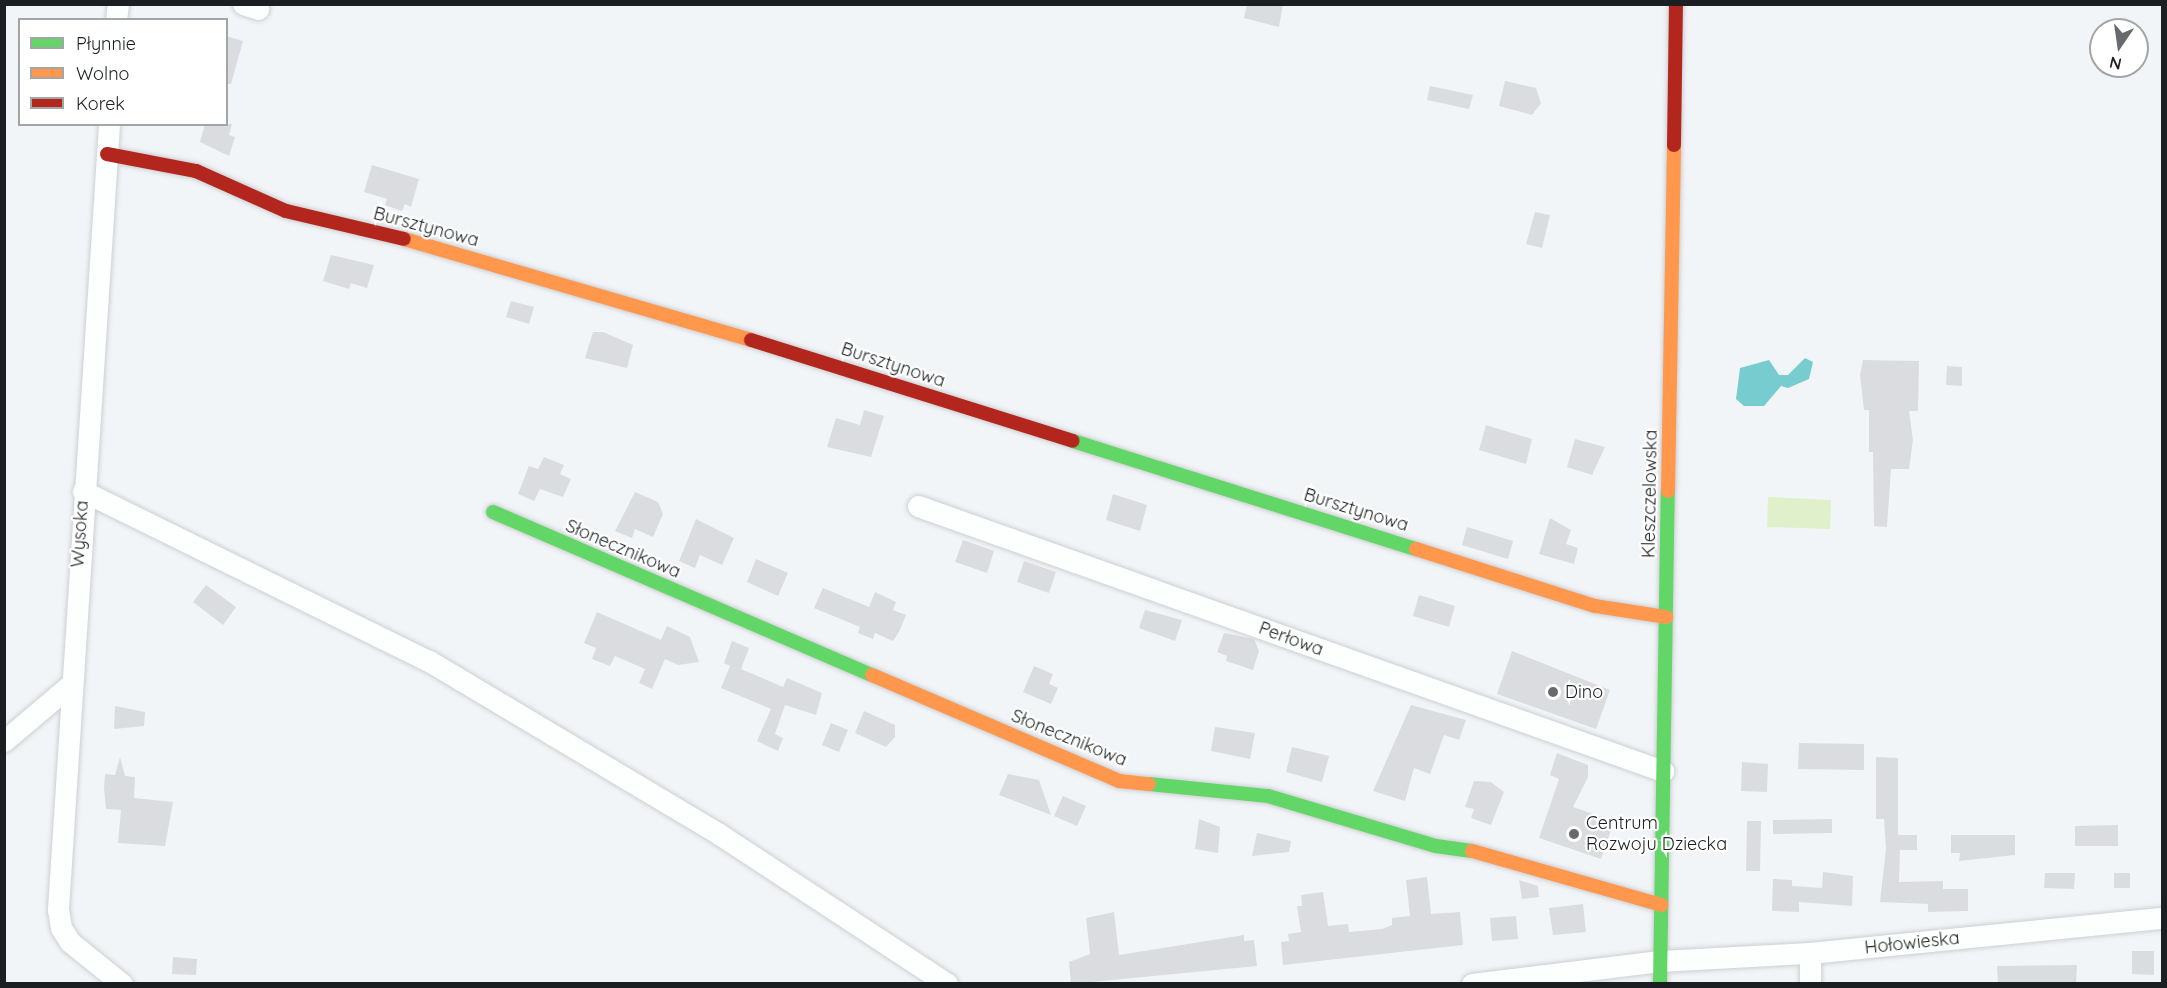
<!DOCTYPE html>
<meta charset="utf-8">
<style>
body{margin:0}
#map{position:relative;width:2167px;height:988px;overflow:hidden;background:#f2f5f8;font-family:Quicksand,sans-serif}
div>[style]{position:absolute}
.green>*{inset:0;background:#e0f0ca}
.water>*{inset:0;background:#77cccf}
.building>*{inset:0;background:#dbdcdf}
.roads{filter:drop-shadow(0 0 2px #cdcfd2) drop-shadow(0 0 2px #cdcfd2)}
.street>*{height:21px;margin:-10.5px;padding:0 10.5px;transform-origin:10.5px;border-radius:10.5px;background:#fdfefe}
.fast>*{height:14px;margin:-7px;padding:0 7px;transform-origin:7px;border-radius:7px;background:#63d668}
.slow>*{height:14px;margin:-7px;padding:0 7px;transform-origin:7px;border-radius:7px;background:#ff974d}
.jam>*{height:14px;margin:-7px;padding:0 7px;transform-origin:7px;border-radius:7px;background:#b3261e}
.dots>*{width:16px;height:16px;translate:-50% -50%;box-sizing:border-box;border:3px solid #fff;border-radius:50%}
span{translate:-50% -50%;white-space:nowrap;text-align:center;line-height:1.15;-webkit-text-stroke:4.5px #fff;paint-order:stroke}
.street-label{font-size:18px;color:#1c1f21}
.poi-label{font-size:18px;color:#1c1f21}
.left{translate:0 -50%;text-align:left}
.frame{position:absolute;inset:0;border:6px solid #1c1f21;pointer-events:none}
.legend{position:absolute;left:18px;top:18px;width:210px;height:108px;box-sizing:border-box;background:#fff;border:2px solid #a4a5a6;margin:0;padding:8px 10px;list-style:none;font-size:18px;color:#1c1f21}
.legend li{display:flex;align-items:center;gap:12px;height:30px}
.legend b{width:30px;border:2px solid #a4a5a6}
.north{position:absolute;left:2089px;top:18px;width:60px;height:60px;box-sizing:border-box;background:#fff;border:2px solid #a4a5a6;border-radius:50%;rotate:193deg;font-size:16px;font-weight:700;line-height:24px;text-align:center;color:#1c1f21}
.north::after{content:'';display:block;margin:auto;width:21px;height:27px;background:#676a6c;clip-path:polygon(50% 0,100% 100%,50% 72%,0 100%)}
</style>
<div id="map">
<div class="green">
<i style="clip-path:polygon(1768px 497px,1831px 500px,1830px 529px,1767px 527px)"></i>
</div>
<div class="water">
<i style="clip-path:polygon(1805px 358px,1813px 362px,1809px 379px,1788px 388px,1781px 386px,1764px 406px,1744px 406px,1736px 399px,1740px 368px,1769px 360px,1779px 375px,1788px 375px)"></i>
</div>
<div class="building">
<i style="clip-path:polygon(1247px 4px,1283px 4px,1279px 27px,1244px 18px)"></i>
<i style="clip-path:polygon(226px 36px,243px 41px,231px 84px,226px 84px)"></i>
<i style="clip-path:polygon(1505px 81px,1536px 88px,1541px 103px,1532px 115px,1499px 106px)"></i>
<i style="clip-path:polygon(1430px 86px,1473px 95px,1469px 109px,1427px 100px)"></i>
<i style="clip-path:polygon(205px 124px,232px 124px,229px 135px,235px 137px,229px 156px,200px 142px)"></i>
<i style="clip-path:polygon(372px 165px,419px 179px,411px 207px,405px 204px,402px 211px,385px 205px,387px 199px,364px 192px)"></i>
<i style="clip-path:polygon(1535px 212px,1550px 215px,1542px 248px,1526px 244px)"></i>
<i style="clip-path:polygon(331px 255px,374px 265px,367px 288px,351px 283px,349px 289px,323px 281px)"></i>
<i style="clip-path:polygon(511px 301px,534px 307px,529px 324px,506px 317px)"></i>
<i style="clip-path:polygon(593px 332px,603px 332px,633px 345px,627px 368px,585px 358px)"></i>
<i style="clip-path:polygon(1863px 360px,1919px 361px,1918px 411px,1909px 411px,1913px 440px,1909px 469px,1891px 469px,1887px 527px,1874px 526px,1873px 452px,1869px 452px,1869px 410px,1864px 410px,1860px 375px)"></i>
<i style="clip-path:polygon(1947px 366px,1962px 367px,1962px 386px,1946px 385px)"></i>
<i style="clip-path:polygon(864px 410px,884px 416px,871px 457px,827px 447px,836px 418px,860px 425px)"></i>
<i style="clip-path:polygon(1486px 425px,1532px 439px,1526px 464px,1479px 450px)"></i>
<i style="clip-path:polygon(1575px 439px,1605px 447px,1592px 475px,1567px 467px)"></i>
<i style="clip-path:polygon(544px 457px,564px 465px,560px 474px,571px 479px,563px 497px,540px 489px,534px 501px,518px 494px,529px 466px,538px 469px)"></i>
<i style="clip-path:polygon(635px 492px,658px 502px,663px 514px,653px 537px,635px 529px,632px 538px,615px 531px)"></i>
<i style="clip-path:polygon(1113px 494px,1147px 505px,1140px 531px,1106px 520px)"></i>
<i style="clip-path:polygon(1550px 518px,1571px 530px,1566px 544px,1578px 548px,1574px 564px,1539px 554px)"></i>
<i style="clip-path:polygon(696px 519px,734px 538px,722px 565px,700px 555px,695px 568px,679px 561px)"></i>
<i style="clip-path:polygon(1467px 527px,1513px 541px,1508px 559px,1462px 545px)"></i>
<i style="clip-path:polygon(963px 540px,994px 551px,987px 573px,955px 562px)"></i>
<i style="clip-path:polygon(756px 559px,788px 573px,778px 596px,747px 582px)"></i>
<i style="clip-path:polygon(1024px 561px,1056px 572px,1049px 593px,1017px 582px)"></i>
<i style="clip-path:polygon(206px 585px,236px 607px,223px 625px,193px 602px)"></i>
<i style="clip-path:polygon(823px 588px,869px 607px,875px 592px,896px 602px,893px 610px,906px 615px,899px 632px,893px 641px,875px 633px,873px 639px,858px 633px,860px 627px,814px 608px)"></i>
<i style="clip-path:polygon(1419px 595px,1455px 606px,1449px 627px,1413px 616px)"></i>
<i style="clip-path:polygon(1145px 610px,1182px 620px,1175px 641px,1139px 628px)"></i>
<i style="clip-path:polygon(597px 612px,661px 640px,667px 626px,690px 637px,699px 662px,678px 665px,665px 659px,652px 689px,639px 683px,645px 669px,615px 656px,610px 666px,592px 659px,596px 648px,584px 643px)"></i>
<i style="clip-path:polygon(1224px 633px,1254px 639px,1259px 651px,1253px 670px,1226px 661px,1227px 656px,1217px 652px)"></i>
<i style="clip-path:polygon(732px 641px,749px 648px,741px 669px,783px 687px,787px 678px,822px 693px,816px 715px,785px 705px,775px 734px,783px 738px,778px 751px,757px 741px,771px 709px,721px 688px,730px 666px,724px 663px)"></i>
<i style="clip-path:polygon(1512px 651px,1610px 690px,1596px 729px,1497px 694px)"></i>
<i style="clip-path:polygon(1034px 666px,1053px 674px,1049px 684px,1058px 688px,1051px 704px,1023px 692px)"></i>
<i style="clip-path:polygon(1411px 705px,1466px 720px,1459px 740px,1444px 735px,1430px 774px,1414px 768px,1405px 801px,1373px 791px)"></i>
<i style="clip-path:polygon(115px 706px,145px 712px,144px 726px,114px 729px)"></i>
<i style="clip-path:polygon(864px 711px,895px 725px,895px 737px,886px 747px,855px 733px)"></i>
<i style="clip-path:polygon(831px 723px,848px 730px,839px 752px,822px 745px)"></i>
<i style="clip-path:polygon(1215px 727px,1255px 733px,1250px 759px,1211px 751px)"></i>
<i style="clip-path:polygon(1799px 743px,1864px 744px,1864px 770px,1798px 769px)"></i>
<i style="clip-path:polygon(1292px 747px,1329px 756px,1322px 782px,1286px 772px)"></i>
<i style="clip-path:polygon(1557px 753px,1588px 765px,1588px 777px,1573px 807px,1614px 821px,1601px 859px,1539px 838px,1559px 779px,1550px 775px)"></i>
<i style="clip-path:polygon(120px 757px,125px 776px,135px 777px,134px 798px,173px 802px,165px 846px,118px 843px,121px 810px,106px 809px,104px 788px,105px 774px,115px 775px)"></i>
<i style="clip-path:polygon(1876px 757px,1898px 758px,1898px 835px,1917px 835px,1917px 850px,1900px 850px,1899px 882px,1943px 881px,1943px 889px,1968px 889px,1968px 911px,1928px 912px,1928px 904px,1880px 902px,1886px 849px,1884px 819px,1876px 819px)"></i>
<i style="clip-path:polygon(1742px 762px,1768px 764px,1767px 792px,1741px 791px)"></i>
<i style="clip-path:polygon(1008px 774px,1039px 780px,1051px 815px,999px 795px)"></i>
<i style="clip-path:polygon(1474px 781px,1491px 782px,1504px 792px,1491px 825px,1471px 818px,1474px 809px,1465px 807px)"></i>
<i style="clip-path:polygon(1063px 796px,1086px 806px,1077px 826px,1054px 816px)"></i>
<i style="clip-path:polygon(1199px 819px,1220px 827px,1218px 853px,1195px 849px)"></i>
<i style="clip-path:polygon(1832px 819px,1832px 833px,1773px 834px,1773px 820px)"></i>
<i style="clip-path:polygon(1747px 821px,1761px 821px,1760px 871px,1746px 871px)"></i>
<i style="clip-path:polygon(2118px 825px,2118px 846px,2075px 846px,2075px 826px)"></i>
<i style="clip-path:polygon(1257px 833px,1291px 841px,1289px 852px,1252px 856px)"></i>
<i style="clip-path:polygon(1951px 835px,2015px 835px,2015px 855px,1959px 861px,1960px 853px,1951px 853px)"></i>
<i style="clip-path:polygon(1823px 872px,1853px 876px,1852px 906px,1799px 902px,1799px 912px,1772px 911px,1773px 879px,1792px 880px,1792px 886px,1822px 888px)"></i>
<i style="clip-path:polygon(2045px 873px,2075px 873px,2074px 889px,2044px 888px)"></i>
<i style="clip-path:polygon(2114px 873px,2130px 873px,2130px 888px,2114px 888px)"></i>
<i style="clip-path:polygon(1427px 877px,1431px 914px,1460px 912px,1463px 945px,1283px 965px,1281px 942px,1289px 941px,1288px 934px,1301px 932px,1297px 906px,1302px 906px,1301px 895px,1323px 892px,1328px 926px,1348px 924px,1349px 932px,1382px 929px,1392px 925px,1392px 918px,1410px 916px,1406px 880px)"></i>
<i style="clip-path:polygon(1519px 880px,1538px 886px,1539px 897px,1522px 899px)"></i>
<i style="clip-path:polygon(1583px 904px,1586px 932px,1553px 935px,1549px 908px)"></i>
<i style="clip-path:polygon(1114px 912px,1119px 955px,1244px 935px,1244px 941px,1254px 940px,1257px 966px,1071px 984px,1069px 962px,1090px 954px,1086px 918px)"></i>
<i style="clip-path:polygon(1516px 916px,1518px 939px,1492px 941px,1490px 918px)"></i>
<i style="clip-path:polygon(2132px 951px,2154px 951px,2154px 975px,2132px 974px)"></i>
<i style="clip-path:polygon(173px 957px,197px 959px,196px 975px,172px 974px)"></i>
<i style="clip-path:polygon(2077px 965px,2076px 984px,1998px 984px,1997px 966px)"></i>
</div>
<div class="roads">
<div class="street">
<i style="left:243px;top:4px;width:16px;rotate:18deg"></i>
<i style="left:116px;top:20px;width:16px;rotate:-83deg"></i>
<i style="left:109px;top:124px;width:787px;rotate:93.72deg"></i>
<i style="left:58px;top:909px;width:19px;rotate:81deg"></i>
<i style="left:61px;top:928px;width:17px;rotate:57deg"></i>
<i style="left:70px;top:942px;width:67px;rotate:38.9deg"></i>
<i style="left:83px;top:491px;width:386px;rotate:26.2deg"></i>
<i style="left:429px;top:661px;width:338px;rotate:30.8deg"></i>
<i style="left:719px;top:834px;width:273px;rotate:33.3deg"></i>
<i style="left:918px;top:506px;width:791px;rotate:19.58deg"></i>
<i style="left:4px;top:741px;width:87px;rotate:-40.3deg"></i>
<i style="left:1472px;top:984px;width:189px;rotate:-7deg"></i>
<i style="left:1660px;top:961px;width:150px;rotate:-3.1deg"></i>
<i style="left:1810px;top:953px;width:354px;rotate:-5.7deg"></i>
<i style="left:1810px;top:984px;width:31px;rotate:-90deg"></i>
</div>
<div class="fast">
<i style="left:1073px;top:441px;width:360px;rotate:17.5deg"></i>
<i style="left:493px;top:512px;width:413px;rotate:23.3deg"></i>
<i style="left:1149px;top:784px;width:120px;rotate:5.8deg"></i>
<i style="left:1268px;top:796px;width:175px;rotate:16.6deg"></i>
<i style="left:1436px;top:846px;width:36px;rotate:8deg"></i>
<i style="left:1660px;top:984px;width:493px;rotate:-89.1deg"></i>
</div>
<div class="slow">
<i style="left:404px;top:239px;width:361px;rotate:16.2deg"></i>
<i style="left:1668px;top:491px;width:346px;rotate:-89deg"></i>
<i style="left:1416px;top:549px;width:188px;rotate:17.7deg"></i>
<i style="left:1595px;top:606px;width:72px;rotate:8.8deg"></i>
<i style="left:872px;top:675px;width:269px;rotate:23.2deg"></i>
<i style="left:1119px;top:781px;width:30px;rotate:6deg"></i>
<i style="left:1472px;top:851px;width:197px;rotate:15.9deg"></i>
</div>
<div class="jam">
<i style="left:1674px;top:145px;width:141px;rotate:-89.2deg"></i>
<i style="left:107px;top:154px;width:91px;rotate:10.8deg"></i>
<i style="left:196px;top:171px;width:98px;rotate:24deg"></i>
<i style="left:286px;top:211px;width:121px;rotate:13.3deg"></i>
<i style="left:751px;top:340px;width:337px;rotate:17.4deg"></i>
</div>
</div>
<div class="dots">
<i style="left:1553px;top:692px;background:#676a6c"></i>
<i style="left:1574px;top:834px;background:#676a6c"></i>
</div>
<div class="street-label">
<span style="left:426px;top:227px;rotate:15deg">Bursztynowa</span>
<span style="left:893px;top:365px;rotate:18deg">Bursztynowa</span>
<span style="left:1650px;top:494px;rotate:-89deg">Kleszczelowska</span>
<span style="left:1356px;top:510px;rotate:17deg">Bursztynowa</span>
<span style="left:80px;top:534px;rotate:-86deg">Wysoka</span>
<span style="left:623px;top:549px;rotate:23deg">Słonecznikowa</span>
<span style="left:1291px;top:639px;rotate:20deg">Perłowa</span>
<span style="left:1069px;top:738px;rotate:22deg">Słonecznikowa</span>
<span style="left:1912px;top:943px;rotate:-6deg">Hołowieska</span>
</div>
<div class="poi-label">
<span class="left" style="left:1565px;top:692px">Dino</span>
<span class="left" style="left:1586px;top:834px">Centrum<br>Rozwoju Dziecka</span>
</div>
<div class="frame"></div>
<ul class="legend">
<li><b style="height:8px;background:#63d668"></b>Płynnie</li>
<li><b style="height:8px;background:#ff974d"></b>Wolno</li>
<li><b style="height:8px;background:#b3261e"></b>Korek</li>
</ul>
<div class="north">N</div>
</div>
